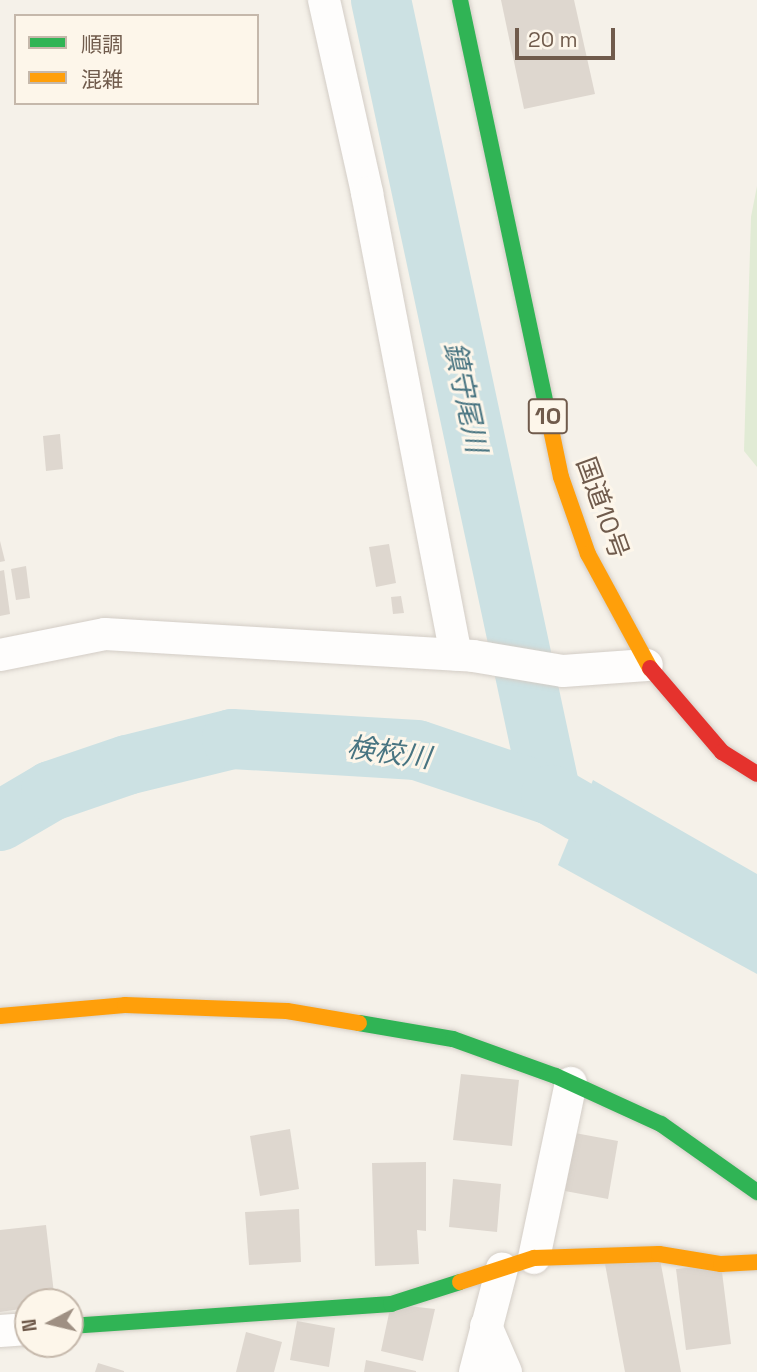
<!DOCTYPE html>
<meta charset="utf-8">
<style>
body{margin:0}
#map{position:relative;width:757px;height:1372px;overflow:hidden;background:#f5f1e9;font-family:"Space Grotesk","Noto Sans JP",sans-serif}
div>[style]{position:absolute}
.green>*{inset:0;background:#e1ebd5}
.water>*{inset:0;background:#cce1e3}
.river>*{height:60px;margin:-30px;padding:0 30px;transform-origin:30px;border-radius:30px;background:#cce1e3}
.building>*{inset:0;background:#ded7cf}
.roads{filter:drop-shadow(0 0 2px #d3cdc6) drop-shadow(0 0 2px #d3cdc6)}
.street>*{height:32px;margin:-16px;padding:0 16px;transform-origin:16px;border-radius:16px;background:#fefdfc}
.fast>*{height:16px;margin:-8px;padding:0 8px;transform-origin:8px;border-radius:8px;background:#30b455}
.slow>*{height:16px;margin:-8px;padding:0 8px;transform-origin:8px;border-radius:8px;background:#ff9f0a}
.jam>*{height:16px;margin:-8px;padding:0 8px;transform-origin:8px;border-radius:8px;background:#e5322d}
span{translate:-50% -50%;white-space:nowrap;text-align:center;line-height:1.15;-webkit-text-stroke:6px #fdf6ea;paint-order:stroke}
.shield-label span{padding:2px 5px;background:#fdf6ea;border:2px solid;border-radius:5px;-webkit-text-stroke-width:0}
.shield-label{font-size:24px;color:#705b4c;font-weight:700}
.street-label{font-size:26px;color:#705b4c}
.water-label{font-size:28px;color:#487481;font-style:italic}
.legend{position:absolute;left:14px;top:14px;width:245px;height:91px;box-sizing:border-box;background:#fdf6ea;border:2px solid #c5b8ab;margin:0;padding:9px 12px;list-style:none;font-size:21px;color:#705b4c}
.legend li{display:flex;align-items:center;gap:14px;height:35px}
.legend b{width:35px;border:2px solid #c5b8ab}
.north{position:absolute;left:14px;top:1288px;width:70px;height:70px;box-sizing:border-box;background:#fdf6ea;border:2px solid #c5b8ab;border-radius:50%;rotate:263deg;font-size:19px;font-weight:700;line-height:28px;text-align:center;color:#705b4c}
.north::after{content:'';display:block;margin:auto;width:24px;height:32px;background:#9f9083;clip-path:polygon(50% 0,100% 100%,50% 72%,0 100%)}
.scale{position:absolute;left:515px;top:28px;width:100px;height:32px;box-sizing:border-box;border:4px solid #705b4c;border-top:0;padding-left:9px;font-size:21px;line-height:24px;white-space:nowrap;color:#705b4c;-webkit-text-stroke:5px #fdf6ea;paint-order:stroke}
</style>
<div id="map">
<div class="green">
<i style="clip-path:polygon(757px 186px,757px 467px,744px 451px,751px 217px)"></i>
</div>
<div class="water">
<i style="clip-path:polygon(593px 780px,757px 874px,757px 974px,558px 865px)"></i>
</div>
<div class="river">
<i style="left:381px;top:0;width:813px;rotate:77.93deg"></i>
<i style="left:0;top:821px;width:59px;rotate:-30.5deg"></i>
<i style="left:51px;top:791px;width:80px;rotate:-18.9deg"></i>
<i style="left:127px;top:765px;width:108px;rotate:-13.9deg"></i>
<i style="left:232px;top:739px;width:185px;rotate:3.4deg"></i>
<i style="left:417px;top:750px;width:141px;rotate:18.6deg"></i>
<i style="left:551px;top:795px;width:34px;rotate:30deg"></i>
</div>
<div class="building">
<i style="clip-path:polygon(501px 0,574px 0,595px 94px,524px 109px)"></i>
<i style="clip-path:polygon(60px 434px,63px 469px,46px 471px,43px 436px)"></i>
<i style="clip-path:polygon(0 541px,5px 561px,0 562px)"></i>
<i style="clip-path:polygon(389px 544px,396px 583px,376px 587px,369px 547px)"></i>
<i style="clip-path:polygon(26px 566px,30px 598px,16px 600px,11px 569px)"></i>
<i style="clip-path:polygon(4px 570px,10px 614px,0 616px,0 571px)"></i>
<i style="clip-path:polygon(401px 596px,404px 613px,393px 614px,391px 597px)"></i>
<i style="clip-path:polygon(461px 1074px,519px 1080px,512px 1146px,453px 1140px)"></i>
<i style="clip-path:polygon(290px 1129px,299px 1189px,260px 1196px,250px 1136px)"></i>
<i style="clip-path:polygon(575px 1133px,618px 1141px,608px 1199px,565px 1191px)"></i>
<i style="clip-path:polygon(426px 1162px,426px 1231px,417px 1230px,419px 1264px,375px 1266px,372px 1163px)"></i>
<i style="clip-path:polygon(453px 1179px,501px 1184px,497px 1232px,449px 1227px)"></i>
<i style="clip-path:polygon(299px 1209px,301px 1262px,249px 1265px,245px 1212px)"></i>
<i style="clip-path:polygon(46px 1225px,55px 1302px,28px 1302px,28px 1308px,0 1312px,0 1230px)"></i>
<i style="clip-path:polygon(659px 1254px,681px 1372px,625px 1372px,605px 1264px)"></i>
<i style="clip-path:polygon(721px 1264px,731px 1344px,686px 1350px,676px 1269px)"></i>
<i style="clip-path:polygon(391px 1304px,435px 1309px,423px 1361px,381px 1351px)"></i>
<i style="clip-path:polygon(297px 1321px,335px 1328px,329px 1367px,290px 1360px)"></i>
<i style="clip-path:polygon(246px 1332px,282px 1342px,274px 1372px,236px 1372px)"></i>
<i style="clip-path:polygon(366px 1360px,416px 1371px,416px 1372px,364px 1372px)"></i>
<i style="clip-path:polygon(98px 1363px,124px 1371px,124px 1372px,95px 1372px)"></i>
</div>
<div class="roads">
<div class="street">
<i style="left:324px;top:0;width:198px;rotate:77.4deg"></i>
<i style="left:367px;top:193px;width:470px;rotate:79.1deg"></i>
<i style="left:0;top:655px;width:107px;rotate:-11.3deg"></i>
<i style="left:105px;top:634px;width:369px;rotate:3.4deg"></i>
<i style="left:473px;top:656px;width:91px;rotate:9.5deg"></i>
<i style="left:563px;top:671px;width:84px;rotate:-4.1deg"></i>
<i style="left:534px;top:1258px;width:179px;rotate:-78.1deg"></i>
<i style="left:486px;top:1326px;width:50px;rotate:66.5deg"></i>
<i style="left:0;top:1331px;width:28px;rotate:-4deg"></i>
<i style="left:475px;top:1372px;width:107px;rotate:-75.4deg"></i>
</div>
<div class="fast">
<i style="left:460px;top:0;width:424px;rotate:78deg"></i>
<i style="left:359px;top:1023px;width:95px;rotate:9.7deg"></i>
<i style="left:453px;top:1039px;width:109px;rotate:19.8deg"></i>
<i style="left:556px;top:1076px;width:115px;rotate:24.6deg"></i>
<i style="left:661px;top:1124px;width:118px;rotate:35.3deg"></i>
<i style="left:70px;top:1326px;width:322px;rotate:-3.9deg"></i>
<i style="left:391px;top:1304px;width:72px;rotate:-17.7deg"></i>
</div>
<div class="slow">
<i style="left:548px;top:415px;width:63px;rotate:78.2deg"></i>
<i style="left:561px;top:477px;width:82px;rotate:70.7deg"></i>
<i style="left:588px;top:554px;width:130px;rotate:61.5deg"></i>
<i style="left:0;top:1016px;width:125px;rotate:-5deg"></i>
<i style="left:125px;top:1005px;width:162px;rotate:2.1deg"></i>
<i style="left:287px;top:1011px;width:73px;rotate:9.5deg"></i>
<i style="left:460px;top:1282px;width:78px;rotate:-18deg"></i>
<i style="left:534px;top:1258px;width:125px;rotate:-1.8deg"></i>
<i style="left:659px;top:1254px;width:63px;rotate:9.2deg"></i>
<i style="left:721px;top:1264px;width:36px;rotate:-3deg"></i>
</div>
<div class="jam">
<i style="left:650px;top:668px;width:111px;rotate:49.4deg"></i>
<i style="left:722px;top:752px;width:41px;rotate:32.2deg"></i>
</div>
</div>
<div class="shield-label">
<span style="left:548px;top:416px">10</span>
</div>
<div class="street-label">
<span style="left:602px;top:508px;rotate:70deg">国道10号</span>
</div>
<div class="water-label">
<span style="left:466px;top:397px;rotate:78deg">鎮守尾川</span>
<span style="left:389px;top:752px;rotate:8deg">検校川</span>
</div>
<ul class="legend">
<li><b style="height:9px;background:#30b455"></b>順調</li>
<li><b style="height:9px;background:#ff9f0a"></b>混雑</li>
</ul>
<div class="north">N</div>
<div class="scale">20 m</div>
</div>
